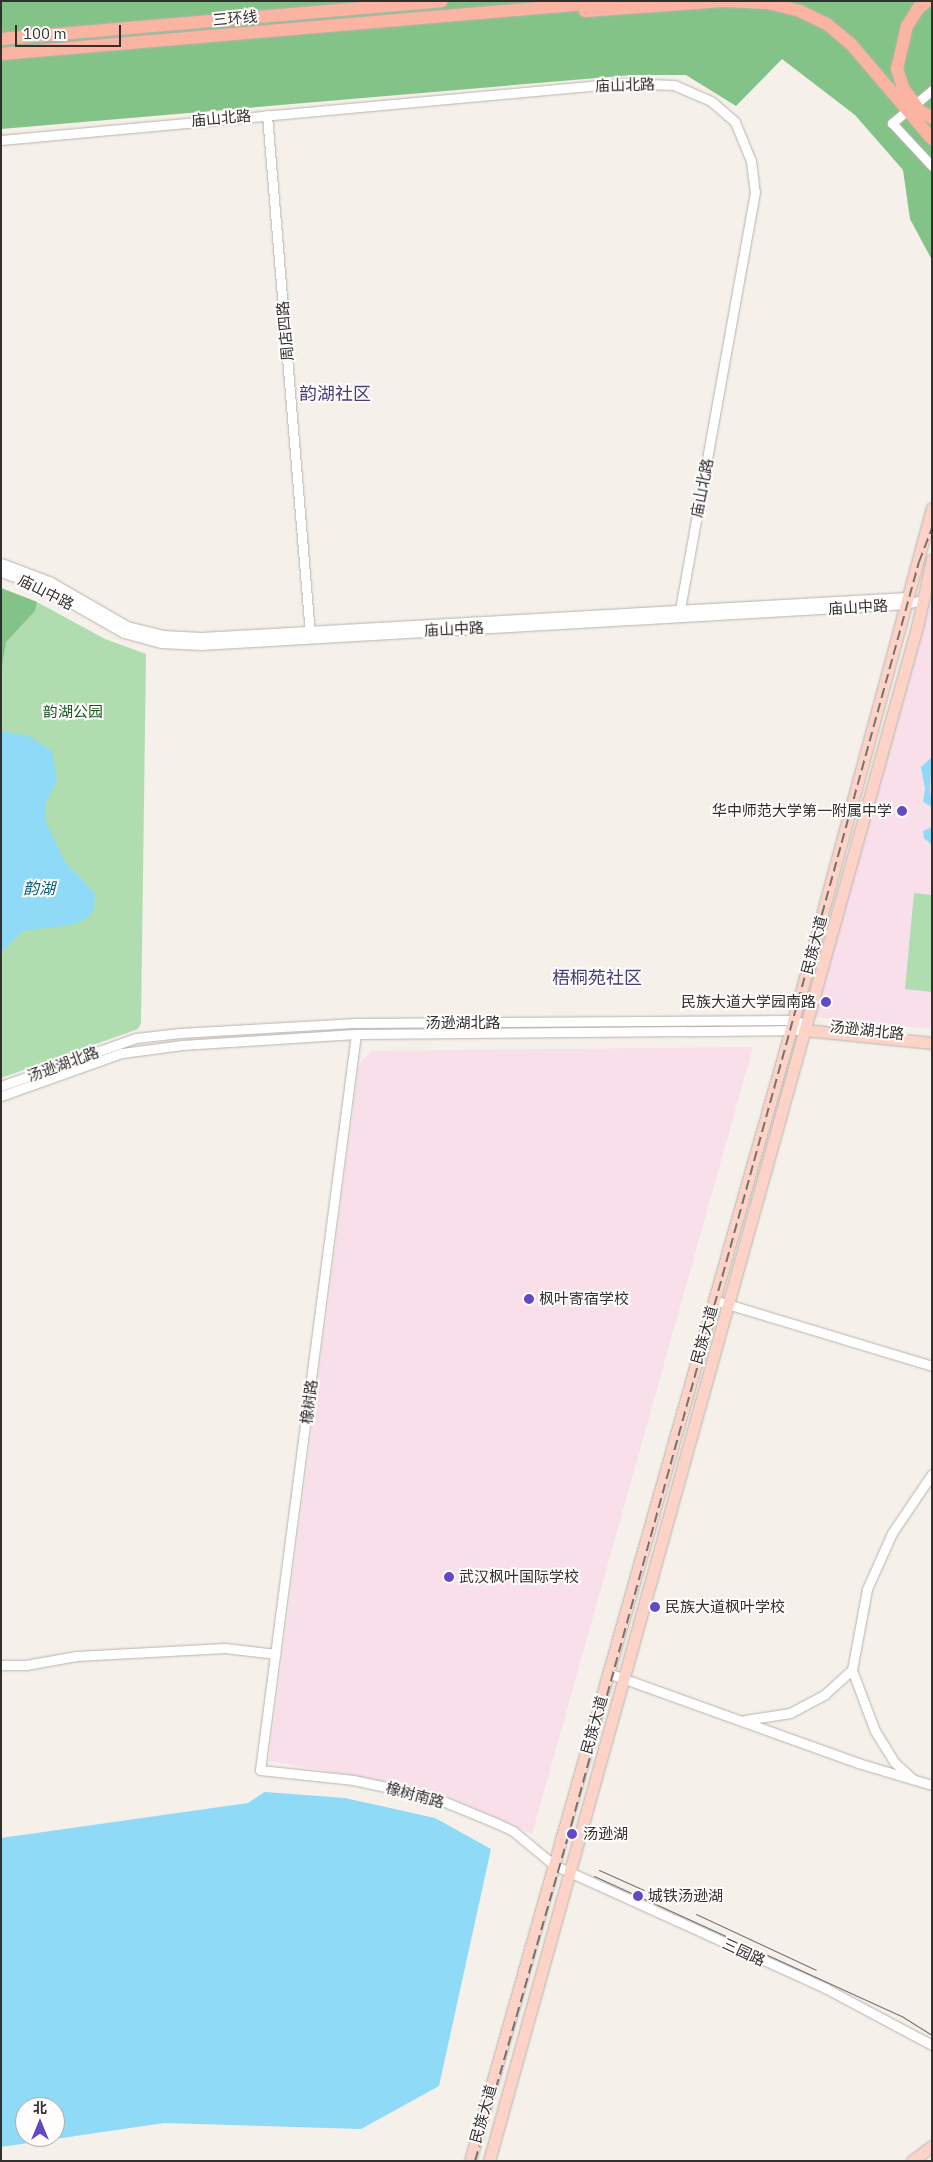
<!DOCTYPE html>
<meta charset="utf-8">
<style>
body{margin:0}
#map{position:relative;width:933px;height:2162px;overflow:hidden;background:#f5f0ea;font-family:"IBM Plex Sans","Noto Sans SC",sans-serif}
div>[style]{position:absolute}
.education>*{inset:0;background:#f8dfe9}
.green>*{inset:0;background:#afddb0}
.forest>*{inset:0;background:#84c387}
.water>*{inset:0;background:#8edaf7}
.roads{filter:drop-shadow(0 0 1px #b8b3ad) drop-shadow(0 0 1px #b8b3ad)}
.minor>*{height:9px;margin:-4.5px;padding:0 4.5px;transform-origin:4.5px;border-radius:4.5px;background:#fff}
.major>*{height:11px;margin:-5.5px;padding:0 5.5px;transform-origin:5.5px;border-radius:5.5px;background:#fdd2c7}
.highway>*{height:12px;margin:-6px;padding:0 6px;transform-origin:6px;border-radius:6px;background:#fcb4a2}
.tram>*{height:1px;margin:-0.5px;padding:0 0.5px;transform-origin:0.5px;border-radius:0.5px;background:#75726e}
.rail>*{height:2px;margin-top:-1px;transform-origin:0;background:repeating-linear-gradient(90deg,#75726e 0 10px,transparent 0 15px)}
.dots>*{width:14px;height:14px;translate:-50% -50%;box-sizing:border-box;border:2px solid #fffefd;border-radius:50%}
span{translate:-50% -50%;white-space:nowrap;text-align:center;line-height:1.15;-webkit-text-stroke:4px #fffefd;paint-order:stroke}
.street-label{font-size:15px;color:#32302e}
.park-label{font-size:15px;color:#15571f}
.poi-label{font-size:15px;color:#32302e}
.right{translate:-100% -50%;text-align:right}
.left{translate:0 -50%;text-align:left}
.water-label{font-size:16px;color:#085f77;font-style:italic}
.quarter-label{font-size:18px;color:#463d7a}
.frame{position:absolute;inset:0;border:2px solid #32302e;pointer-events:none}
.north{position:absolute;left:15px;top:2097px;width:50px;height:50px;box-sizing:border-box;background:#fffefd;border:1px solid #adacaa;border-radius:50%;rotate:0deg;font-size:14px;font-weight:700;line-height:20px;text-align:center;color:#32302e}
.north::after{content:'';display:block;margin:auto;width:18px;height:22px;background:#6349c2;clip-path:polygon(50% 0,100% 100%,50% 72%,0 100%)}
.scale{position:absolute;left:15px;top:25px;width:106px;height:22px;box-sizing:border-box;border:2px solid #32302e;border-top:0;padding-left:6px;font-size:15px;line-height:18px;white-space:nowrap;color:#32302e;-webkit-text-stroke:4px #fffefd;paint-order:stroke}
</style>
<div id="map">
<div class="education">
<i style="clip-path:polygon(932px 602px,932px 1029px,814px 1017px,929px 605px)"></i>
<i style="clip-path:polygon(753px 1047px,532px 1834px,433px 1790px,269px 1761px,359px 1065px,371px 1051px)"></i>
</div>
<div class="green">
<i style="clip-path:polygon(1px 588px,37px 602px,105px 639px,146px 654px,141px 1023px,138px 1029px,1px 1078px)"></i>
<i style="clip-path:polygon(914px 893px,932px 895px,932px 992px,905px 989px)"></i>
</div>
<div class="forest">
<i style="clip-path:polygon(1px 1px,932px 1px,932px 260px,910px 219px,903px 170px,855px 115px,782px 59px,736px 106px,686px 75px,632px 75px,1px 129px)"></i>
<i style="clip-path:polygon(1px 588px,37px 602px,35px 611px,6px 642px,1px 671px)"></i>
</div>
<div class="water">
<i style="clip-path:polygon(1px 731px,29px 736px,52px 751px,57px 780px,45px 805px,45px 820px,64px 860px,95px 894px,94px 909px,88px 918px,71px 925px,22px 931px,1px 953px)"></i>
<i style="clip-path:polygon(932px 757px,930px 790px,932px 807px,923px 802px,925px 789px,921px 767px)"></i>
<i style="clip-path:polygon(932px 827px,932px 845px,924px 838px,923px 831px)"></i>
<i style="clip-path:polygon(evenodd,265px 1792px,345px 1798px,435px 1818px,491px 1849px,439px 2086px,361px 2129px,164px 2123px,1px 2147px,1px 1838px,248px 1803px,265px 1792px,25px 2107px,55px 2107px,55px 2137px,25px 2137px,25px 2107px)"></i>
</div>
<div class="roads">
<div class="minor">
<i style="left:919px;top:101px;width:17px;rotate:-40deg"></i>
<i style="left:904px;top:113px;width:16px;rotate:140deg"></i>
<i style="left:892px;top:123px;width:59px;rotate:47.1deg"></i>
<i style="left:267px;top:115px;width:522px;rotate:85.27deg"></i>
<i style="left:1px;top:140px;width:624px;rotate:-5.24deg"></i>
<i style="left:622px;top:83px;width:52px;rotate:2.2deg"></i>
<i style="left:674px;top:85px;width:40px;rotate:23.4deg"></i>
<i style="left:711px;top:101px;width:32px;rotate:41deg"></i>
<i style="left:735px;top:122px;width:42px;rotate:67.7deg"></i>
<i style="left:751px;top:161px;width:31px;rotate:83deg"></i>
<i style="left:755px;top:192px;width:431px;rotate:100.2deg"></i>
<i style="left:1px;top:563px;width:51px;rotate:20.6deg"></i>
<i style="left:49px;top:581px;width:90px;rotate:30deg"></i>
<i style="left:127px;top:626px;width:36px;rotate:14deg"></i>
<i style="left:162px;top:635px;width:39px;rotate:3deg"></i>
<i style="left:201px;top:637px;width:708px;rotate:-3.24deg"></i>
<i style="left:1px;top:572px;width:47px;rotate:20deg"></i>
<i style="left:45px;top:588px;width:91px;rotate:29.7deg"></i>
<i style="left:124px;top:633px;width:38px;rotate:15deg"></i>
<i style="left:161px;top:643px;width:40px;rotate:2.9deg"></i>
<i style="left:201px;top:645px;width:706px;rotate:-3.33deg"></i>
<i style="left:906px;top:604px;width:16px;rotate:-14deg"></i>
<i style="left:356px;top:1034px;width:742px;rotate:97.43deg"></i>
<i style="left:260px;top:1770px;width:94px;rotate:6.1deg"></i>
<i style="left:353px;top:1780px;width:82px;rotate:12deg"></i>
<i style="left:433px;top:1797px;width:68px;rotate:22.4deg"></i>
<i style="left:496px;top:1823px;width:19px;rotate:25deg"></i>
<i style="left:513px;top:1831px;width:53px;rotate:39.7deg"></i>
<i style="left:554px;top:1865px;width:298px;rotate:24.4deg"></i>
<i style="left:825px;top:1988px;width:121px;rotate:28deg"></i>
<i style="left:1px;top:1086px;width:143px;rotate:-19.6deg"></i>
<i style="left:136px;top:1038px;width:44px;rotate:-6.5deg"></i>
<i style="left:180px;top:1033px;width:176px;rotate:-3.3deg"></i>
<i style="left:356px;top:1023px;width:437px;rotate:-0.4deg"></i>
<i style="left:793px;top:1020px;width:14px;rotate:17deg"></i>
<i style="left:1px;top:1096px;width:128px;rotate:-19.6deg"></i>
<i style="left:122px;top:1053px;width:61px;rotate:-7.6deg"></i>
<i style="left:182px;top:1045px;width:174px;rotate:-3.6deg"></i>
<i style="left:356px;top:1034px;width:448px;rotate:-0.5deg"></i>
<i style="left:714px;top:1300px;width:228px;rotate:16.8deg"></i>
<i style="left:1px;top:1665px;width:25px"></i>
<i style="left:26px;top:1665px;width:51px;rotate:-10.2deg"></i>
<i style="left:76px;top:1656px;width:149px;rotate:-3.1deg"></i>
<i style="left:225px;top:1648px;width:51px;rotate:6.7deg"></i>
<i style="left:852px;top:1670px;width:82px;rotate:-79.5deg"></i>
<i style="left:867px;top:1589px;width:61px;rotate:-65.9deg"></i>
<i style="left:892px;top:1533px;width:71px;rotate:-55.9deg"></i>
<i style="left:608px;top:1673px;width:266px;rotate:19.8deg"></i>
<i style="left:858px;top:1763px;width:77px;rotate:16.6deg"></i>
<i style="left:745px;top:1720px;width:46px;rotate:-8.8deg"></i>
<i style="left:790px;top:1713px;width:40px;rotate:-28deg"></i>
<i style="left:825px;top:1694px;width:36px;rotate:-42deg"></i>
<i style="left:852px;top:1670px;width:65px;rotate:69.3deg"></i>
<i style="left:875px;top:1731px;width:36px;rotate:58deg"></i>
<i style="left:894px;top:1762px;width:25px;rotate:42deg"></i>
</div>
<div class="major">
<i style="left:804px;top:1030px;width:129px;rotate:5.8deg"></i>
<i style="left:470px;top:2161px;width:1177px;rotate:-74.17deg"></i>
<i style="left:791px;top:1029px;width:540px;rotate:-74.86deg"></i>
<i style="left:489px;top:2161px;width:1593px;rotate:-74.41deg"></i>
<i style="left:917px;top:627px;width:69px;rotate:-77.4deg"></i>
<i style="left:912px;top:2161px;width:25px;rotate:-37deg"></i>
</div>
<div class="highway">
<i style="left:928px;top:1px;width:11px;rotate:146deg"></i>
<i style="left:919px;top:7px;width:22px;rotate:122deg"></i>
<i style="left:907px;top:26px;width:44px;rotate:103.1deg"></i>
<i style="left:897px;top:69px;width:20px;rotate:72deg"></i>
<i style="left:903px;top:88px;width:27px;rotate:54deg"></i>
<i style="left:919px;top:110px;width:15px;rotate:32deg"></i>
<i style="left:585px;top:11px;width:138px;rotate:-4.1deg"></i>
<i style="left:723px;top:1px;width:45px;rotate:2.5deg"></i>
<i style="left:768px;top:3px;width:33px;rotate:14deg"></i>
<i style="left:800px;top:11px;width:30px;rotate:26deg"></i>
<i style="left:827px;top:24px;width:30px;rotate:40deg"></i>
<i style="left:850px;top:43px;width:126px;rotate:49.5deg"></i>
<i style="left:1px;top:39px;width:442px;rotate:-4.9deg"></i>
<i style="left:1px;top:54px;width:621px;rotate:-4.89deg"></i>
</div>
</div>
<div class="tram">
<i style="left:599px;top:1870px;width:49px;rotate:24deg"></i>
<i style="left:594px;top:1876px;width:340px;rotate:24.5deg"></i>
<i style="left:903px;top:2017px;width:34px;rotate:32deg"></i>
<i style="left:696px;top:1914px;width:132px;rotate:25deg"></i>
</div>
<div class="rail">
<i style="left:475px;top:2161px;width:348px;rotate:-74deg"></i>
<i style="left:571px;top:1826px;width:1311px;rotate:-74.61deg"></i>
<i style="left:919px;top:562px;width:36px;rotate:-69deg"></i>
</div>
<div class="dots">
<i style="left:902px;top:811px;background:#6349c2"></i>
<i style="left:826px;top:1002px;background:#6349c2"></i>
<i style="left:529px;top:1299px;background:#6349c2"></i>
<i style="left:449px;top:1577px;background:#6349c2"></i>
<i style="left:655px;top:1607px;background:#6349c2"></i>
<i style="left:572px;top:1834px;background:#6349c2"></i>
<i style="left:638px;top:1896px;background:#6349c2"></i>
</div>
<div class="street-label">
<span style="left:235px;top:18px;rotate:-5deg">三环线</span>
<span style="left:625px;top:85px;rotate:-2deg">庙山北路</span>
<span style="left:221px;top:118px;rotate:-5deg">庙山北路</span>
<span style="left:285px;top:331px;rotate:-95deg">周店四路</span>
<span style="left:702px;top:488px;rotate:-79deg">庙山北路</span>
<span style="left:46px;top:592px;rotate:27deg">庙山中路</span>
<span style="left:858px;top:607px;rotate:-3deg">庙山中路</span>
<span style="left:454px;top:629px;rotate:-3deg">庙山中路</span>
<span style="left:814px;top:945px;rotate:-75deg">民族大道</span>
<span style="left:463px;top:1023px">汤逊湖北路</span>
<span style="left:867px;top:1030px;rotate:6deg">汤逊湖北路</span>
<span style="left:63px;top:1064px;rotate:-20deg">汤逊湖北路</span>
<span style="left:704px;top:1335px;rotate:-74deg">民族大道</span>
<span style="left:309px;top:1402px;rotate:-83deg">橡树路</span>
<span style="left:594px;top:1725px;rotate:-74deg">民族大道</span>
<span style="left:415px;top:1795px;rotate:15deg">橡树南路</span>
<span style="left:744px;top:1952px;rotate:25deg">三园路</span>
<span style="left:483px;top:2114px;rotate:-74deg">民族大道</span>
</div>
<div class="park-label">
<span style="left:73px;top:712px">韵湖公园</span>
</div>
<div class="poi-label">
<span class="right" style="left:892px;top:811px">华中师范大学第一附属中学</span>
<span class="right" style="left:816px;top:1002px">民族大道大学园南路</span>
<span class="left" style="left:539px;top:1299px">枫叶寄宿学校</span>
<span class="left" style="left:459px;top:1577px">武汉枫叶国际学校</span>
<span class="left" style="left:665px;top:1607px">民族大道枫叶学校</span>
<span class="left" style="left:583px;top:1834px">汤逊湖</span>
<span class="left" style="left:648px;top:1896px">城铁汤逊湖</span>
</div>
<div class="water-label">
<span style="left:39px;top:888px">韵湖</span>
</div>
<div class="quarter-label">
<span style="left:335px;top:394px">韵湖社区</span>
<span style="left:597px;top:978px">梧桐苑社区</span>
</div>
<div class="frame"></div>
<div class="north">北</div>
<div class="scale">100 m</div>
</div>
